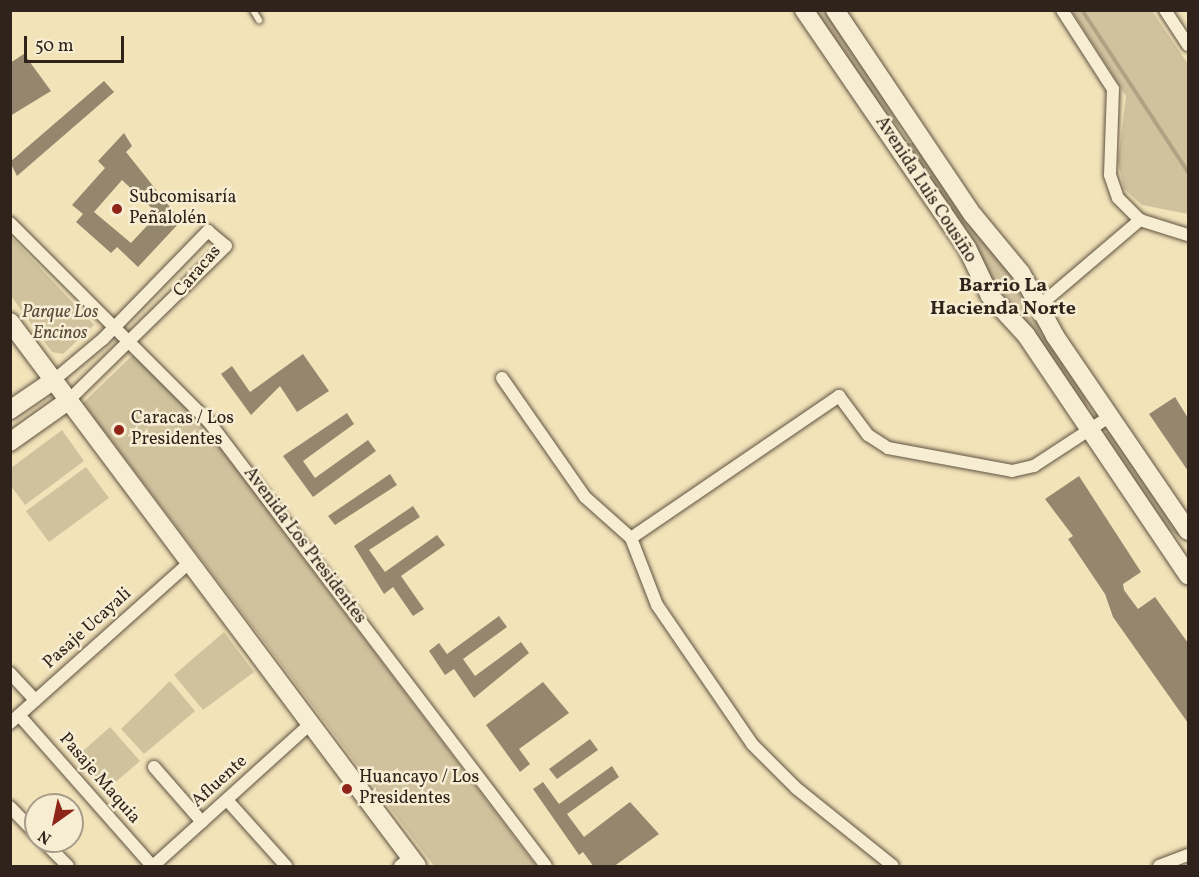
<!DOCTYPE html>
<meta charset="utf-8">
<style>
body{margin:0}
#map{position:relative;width:1199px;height:877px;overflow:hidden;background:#f2e3b9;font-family:Vollkorn,serif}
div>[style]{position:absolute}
.green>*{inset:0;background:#d1c29e}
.stream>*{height:4px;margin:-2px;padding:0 2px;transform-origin:2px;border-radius:2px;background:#b0a283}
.building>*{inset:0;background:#95876d}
.roads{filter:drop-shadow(0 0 2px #605342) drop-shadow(0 0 2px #605342)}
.lane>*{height:6px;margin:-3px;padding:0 3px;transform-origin:3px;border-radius:3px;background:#f7edd2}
.street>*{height:12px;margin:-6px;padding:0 6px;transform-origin:6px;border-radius:6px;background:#f7edd2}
.secondary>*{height:18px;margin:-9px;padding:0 9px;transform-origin:9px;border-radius:9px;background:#f7edd2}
.dots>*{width:16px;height:16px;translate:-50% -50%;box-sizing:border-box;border:3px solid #f7edd2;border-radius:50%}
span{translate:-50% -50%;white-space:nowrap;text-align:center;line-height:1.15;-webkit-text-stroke:5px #f7edd2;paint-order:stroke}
.street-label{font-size:18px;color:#30231b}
.poi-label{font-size:18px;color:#30231b}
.left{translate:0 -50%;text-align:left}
.park-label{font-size:18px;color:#584b3c;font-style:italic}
.neighbourhood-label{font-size:20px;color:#30231b;font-weight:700}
.frame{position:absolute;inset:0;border:12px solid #30231b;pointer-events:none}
.north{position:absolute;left:24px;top:793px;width:60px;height:60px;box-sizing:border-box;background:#f7edd2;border:2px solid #a79c89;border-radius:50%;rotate:213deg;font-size:16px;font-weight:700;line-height:24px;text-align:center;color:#30231b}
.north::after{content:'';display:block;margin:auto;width:21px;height:27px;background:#8f2418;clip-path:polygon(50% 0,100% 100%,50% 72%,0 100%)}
.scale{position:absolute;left:24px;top:36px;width:100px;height:27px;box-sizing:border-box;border:3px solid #30231b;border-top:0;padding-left:8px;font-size:18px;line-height:21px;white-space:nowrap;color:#30231b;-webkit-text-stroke:4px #f7edd2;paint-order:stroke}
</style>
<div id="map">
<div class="green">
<i style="clip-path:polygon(814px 11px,831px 11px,901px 128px,882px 112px)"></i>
<i style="clip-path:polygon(1072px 11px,1152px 11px,1188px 64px,1188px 214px,1142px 205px,1124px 189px,1118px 162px,1126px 96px)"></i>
<i style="clip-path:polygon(907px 143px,916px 143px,1021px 286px,1086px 400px,1090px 421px,904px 151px)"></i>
<i style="clip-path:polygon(11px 237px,94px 325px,63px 354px,52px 352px,11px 296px)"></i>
<i style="clip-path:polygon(137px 351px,201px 422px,536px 866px,434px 866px,83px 403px)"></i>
<i style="clip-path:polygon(62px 430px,84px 461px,25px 505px,11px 486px,11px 468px)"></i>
<i style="clip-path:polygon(1112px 430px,1188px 542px,1169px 530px,1146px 501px,1102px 435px)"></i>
<i style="clip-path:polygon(86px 467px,109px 498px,49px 542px,26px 511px)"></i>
<i style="clip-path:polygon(224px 632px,254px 672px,203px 710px,174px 675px)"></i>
<i style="clip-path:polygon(170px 681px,195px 711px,144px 754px,121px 729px)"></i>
<i style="clip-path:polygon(110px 727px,140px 761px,104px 792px,75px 758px)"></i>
</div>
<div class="stream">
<i style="left:1082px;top:10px;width:194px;rotate:56.8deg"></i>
</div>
<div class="building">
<i style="clip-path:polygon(24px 54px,51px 91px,10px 116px,10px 63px)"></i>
<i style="clip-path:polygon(104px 81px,114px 92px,17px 176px,10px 162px)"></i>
<i style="clip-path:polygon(evenodd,124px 133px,132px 146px,126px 152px,181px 221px,138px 267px,117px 247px,111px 253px,76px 222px,83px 214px,72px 205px,105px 168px,98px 161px,124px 133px,122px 180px,158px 214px,131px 243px,94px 212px,122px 180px)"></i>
<i style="clip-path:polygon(303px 354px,329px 391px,297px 412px,280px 386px,251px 415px,221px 374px,232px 366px,250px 392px)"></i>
<i style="clip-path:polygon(1175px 397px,1188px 418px,1188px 471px,1149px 414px)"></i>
<i style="clip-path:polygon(347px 413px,354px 424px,303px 461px,315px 478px,368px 440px,376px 451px,313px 497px,283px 456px)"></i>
<i style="clip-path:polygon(390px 474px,397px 485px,335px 525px,328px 516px)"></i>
<i style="clip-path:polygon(1079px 476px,1141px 572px,1123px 584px,1124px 590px,1138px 609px,1155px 597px,1188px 643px,1188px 723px,1113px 617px,1105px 594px,1068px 539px,1073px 536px,1045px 499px)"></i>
<i style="clip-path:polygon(413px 506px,420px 517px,369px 550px,385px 572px,437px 535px,445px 545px,401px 576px,424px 609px,413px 616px,393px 587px,384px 594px,354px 546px)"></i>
<i style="clip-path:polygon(499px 616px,507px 627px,463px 659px,475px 676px,521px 642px,529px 653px,474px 698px,454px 669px,445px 675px,429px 651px,439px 643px,447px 654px)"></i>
<i style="clip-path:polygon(543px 682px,569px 713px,519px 749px,530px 764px,520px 772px,486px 725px)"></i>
<i style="clip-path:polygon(590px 739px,598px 750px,557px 779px,549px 769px)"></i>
<i style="clip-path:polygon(612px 766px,619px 777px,567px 814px,584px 837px,630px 802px,659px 834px,613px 867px,594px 867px,583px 852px,579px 855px,533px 789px,543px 782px,559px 804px)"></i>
</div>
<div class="roads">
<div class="lane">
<i style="left:253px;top:10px;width:12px;rotate:59deg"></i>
</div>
<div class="street">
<i style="left:1062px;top:10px;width:94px;rotate:57.2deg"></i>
<i style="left:1113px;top:89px;width:86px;rotate:92deg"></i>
<i style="left:1110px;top:175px;width:24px;rotate:71deg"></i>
<i style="left:1118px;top:198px;width:31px;rotate:45deg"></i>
<i style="left:1140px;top:220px;width:50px;rotate:17.4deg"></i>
<i style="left:1165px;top:10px;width:42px;rotate:56.7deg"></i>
<i style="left:10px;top:223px;width:281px;rotate:45deg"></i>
<i style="left:209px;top:422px;width:557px;rotate:52.8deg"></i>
<i style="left:1039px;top:306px;width:133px;rotate:-40.4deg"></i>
<i style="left:502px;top:378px;width:145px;rotate:55.1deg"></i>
<i style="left:585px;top:497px;width:62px;rotate:41.7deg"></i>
<i style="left:631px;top:538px;width:72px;rotate:68.8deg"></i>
<i style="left:657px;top:605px;width:168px;rotate:55.6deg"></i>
<i style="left:752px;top:744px;width:62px;rotate:45deg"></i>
<i style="left:796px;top:788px;width:124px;rotate:38.8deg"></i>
<i style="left:54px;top:380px;width:64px;rotate:-39.9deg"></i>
<i style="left:103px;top:339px;width:151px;rotate:-45.8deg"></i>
<i style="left:208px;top:231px;width:23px;rotate:40deg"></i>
<i style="left:226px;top:246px;width:220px;rotate:135.6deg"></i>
<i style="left:631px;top:538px;width:252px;rotate:-34.3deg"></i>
<i style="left:839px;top:396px;width:49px;rotate:53.4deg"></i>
<i style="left:868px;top:435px;width:24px;rotate:33deg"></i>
<i style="left:888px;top:448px;width:126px;rotate:10.5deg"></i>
<i style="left:1012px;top:471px;width:23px;rotate:-13deg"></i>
<i style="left:1034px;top:466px;width:90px;rotate:-33.2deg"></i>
<i style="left:10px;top:673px;width:37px;rotate:47deg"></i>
<i style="left:19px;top:715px;width:201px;rotate:48.6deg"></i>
<i style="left:10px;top:723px;width:241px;rotate:-41.8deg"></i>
<i style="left:154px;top:767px;width:73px;rotate:48.9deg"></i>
<i style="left:227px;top:800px;width:89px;rotate:48.2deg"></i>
<i style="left:10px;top:807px;width:37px;rotate:46deg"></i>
<i style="left:43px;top:841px;width:35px;rotate:45deg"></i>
<i style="left:153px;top:866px;width:212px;rotate:-42.1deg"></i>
<i style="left:400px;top:866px;width:13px;rotate:-39deg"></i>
<i style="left:1159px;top:866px;width:31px;rotate:-21deg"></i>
</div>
<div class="secondary">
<i style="left:804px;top:10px;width:288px;rotate:55.6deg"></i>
<i style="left:967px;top:248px;width:53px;rotate:64.4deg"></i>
<i style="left:990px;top:296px;width:53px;rotate:47.3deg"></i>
<i style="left:1026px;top:335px;width:290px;rotate:56deg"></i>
<i style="left:835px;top:10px;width:247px;rotate:56.1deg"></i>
<i style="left:973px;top:215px;width:75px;rotate:50.4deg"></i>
<i style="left:1021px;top:273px;width:72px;rotate:61.6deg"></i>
<i style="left:1055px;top:336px;width:236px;rotate:55.7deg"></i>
<i style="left:10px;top:322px;width:679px;rotate:53.2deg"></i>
<i style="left:10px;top:410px;width:53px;rotate:-34.3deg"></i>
<i style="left:10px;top:442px;width:72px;rotate:-35.4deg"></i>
</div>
</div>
<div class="dots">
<i style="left:117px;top:209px;background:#8f2418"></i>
<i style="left:119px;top:430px;background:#8f2418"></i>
<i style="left:347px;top:789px;background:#8f2418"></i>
</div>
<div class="street-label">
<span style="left:925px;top:190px;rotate:57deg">Avenida Luis Cousiño</span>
<span style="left:198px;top:272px;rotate:-49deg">Caracas</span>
<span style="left:304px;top:546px;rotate:53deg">Avenida Los Presidentes</span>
<span style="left:88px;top:629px;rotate:-42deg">Pasaje Ucayali</span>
<span style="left:99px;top:779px;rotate:49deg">Pasaje Maquia</span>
<span style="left:220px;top:782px;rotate:-42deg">Afluente</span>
</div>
<div class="poi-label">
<span class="left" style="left:129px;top:209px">Subcomisaría<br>Peñalolén</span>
<span class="left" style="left:131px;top:430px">Caracas / Los<br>Presidentes</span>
<span class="left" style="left:359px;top:789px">Huancayo / Los<br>Presidentes</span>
</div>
<div class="park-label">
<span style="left:60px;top:324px">Parque Los<br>Encinos</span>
</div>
<div class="neighbourhood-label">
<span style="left:1003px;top:298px">Barrio La<br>Hacienda Norte</span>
</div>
<div class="frame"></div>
<div class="north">N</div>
<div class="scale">50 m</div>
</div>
